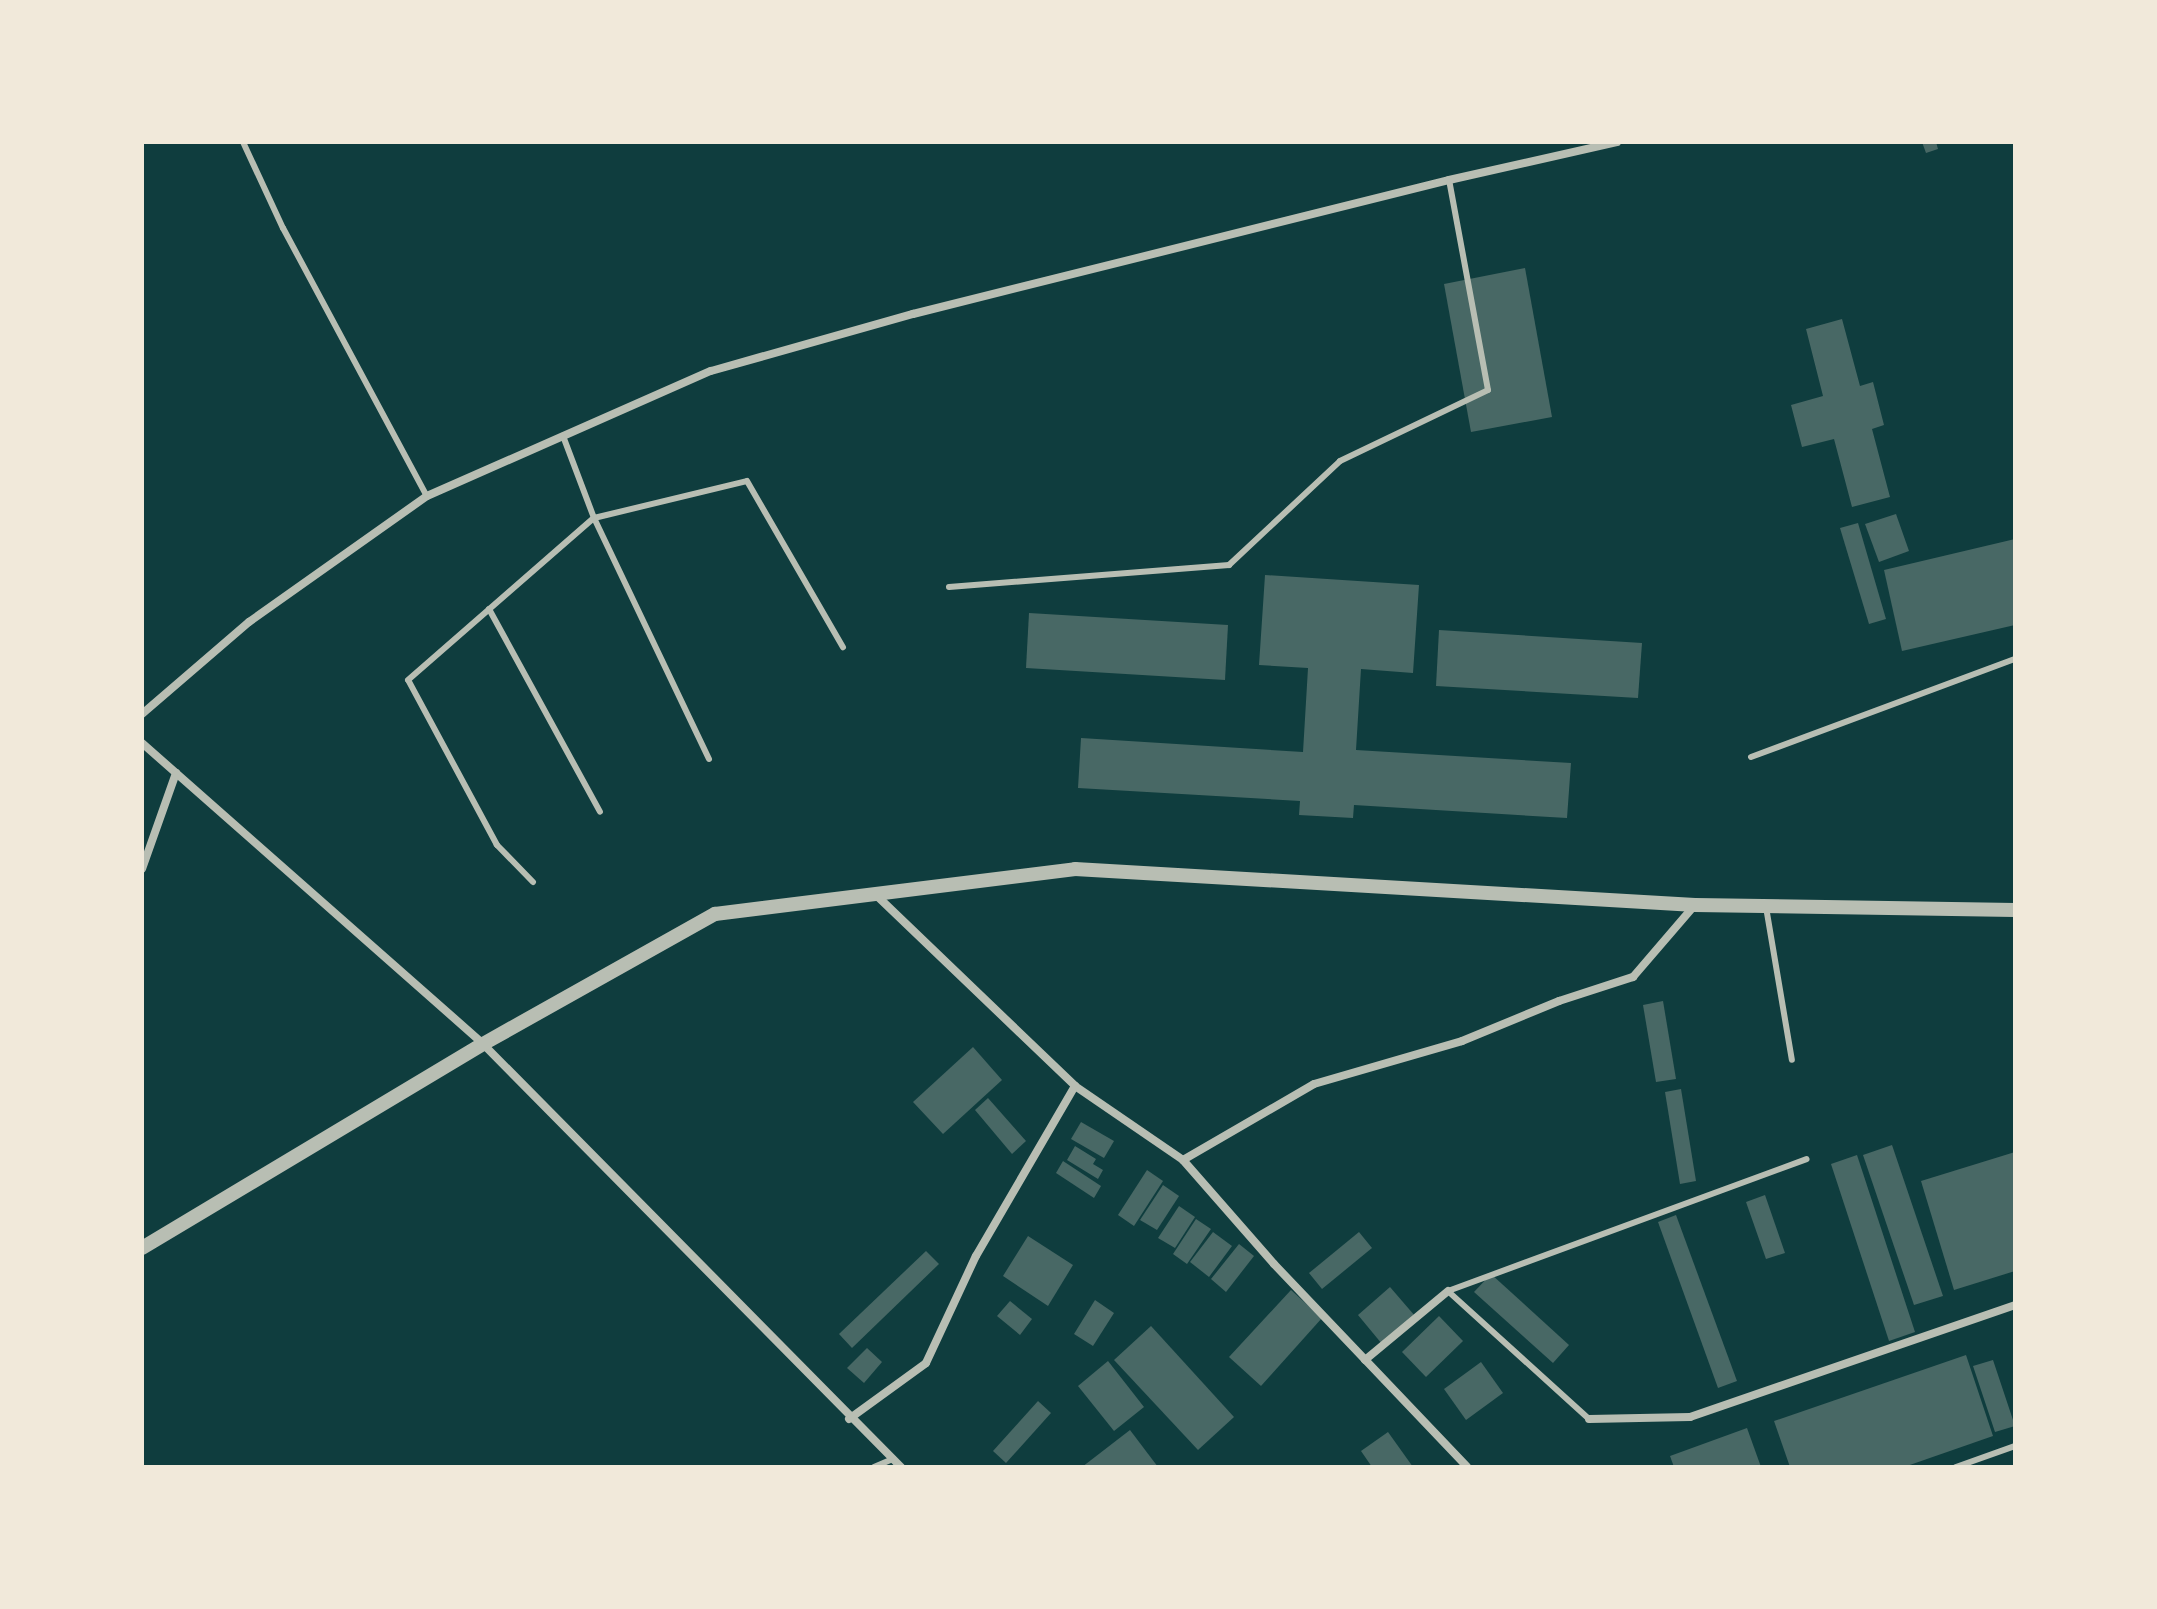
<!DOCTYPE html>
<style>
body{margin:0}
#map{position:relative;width:2157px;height:1609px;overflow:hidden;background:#0f3d3e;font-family:"DejaVu Sans",sans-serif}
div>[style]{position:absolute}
.building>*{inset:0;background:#486865}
.service>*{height:6px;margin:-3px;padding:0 3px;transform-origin:3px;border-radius:3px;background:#b8beb3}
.minor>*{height:8px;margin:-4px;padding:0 4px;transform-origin:4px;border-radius:4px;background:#b8beb3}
.tertiary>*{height:14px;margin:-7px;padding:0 7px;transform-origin:7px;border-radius:7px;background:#b8beb3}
span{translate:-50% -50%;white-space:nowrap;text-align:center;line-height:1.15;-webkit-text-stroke:6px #f1e9da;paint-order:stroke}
.frame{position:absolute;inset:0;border:144px solid #f1e9da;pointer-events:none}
</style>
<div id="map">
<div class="building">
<i style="clip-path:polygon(1922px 142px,1936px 142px,1938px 149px,1926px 153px)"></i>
<i style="clip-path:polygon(1525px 268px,1552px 417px,1471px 432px,1444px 284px)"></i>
<i style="clip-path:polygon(1842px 319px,1860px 386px,1873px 382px,1884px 425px,1872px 429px,1890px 497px,1852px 507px,1834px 439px,1802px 447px,1791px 405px,1823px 396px,1806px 329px)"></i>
<i style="clip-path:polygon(1896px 514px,1909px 551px,1879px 562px,1865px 524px)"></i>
<i style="clip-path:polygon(1858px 523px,1886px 619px,1869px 624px,1840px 528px)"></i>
<i style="clip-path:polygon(2015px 539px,2015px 625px,1902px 651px,1884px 570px)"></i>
<i style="clip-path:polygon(1265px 575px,1419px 585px,1413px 673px,1361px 669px,1356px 750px,1571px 763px,1567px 818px,1354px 805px,1353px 818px,1299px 815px,1300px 801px,1078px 788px,1081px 738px,1303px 752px,1308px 668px,1259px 665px)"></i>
<i style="clip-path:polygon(1029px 613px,1228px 625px,1225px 680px,1026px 668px)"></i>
<i style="clip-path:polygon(1439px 630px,1642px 643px,1638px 698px,1436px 686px)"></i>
<i style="clip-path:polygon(1663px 1001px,1676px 1079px,1656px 1082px,1643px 1005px)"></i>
<i style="clip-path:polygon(973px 1047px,1002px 1080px,943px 1134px,913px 1102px)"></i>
<i style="clip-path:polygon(1681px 1089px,1696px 1181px,1680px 1184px,1665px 1092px)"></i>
<i style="clip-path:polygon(988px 1098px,1026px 1141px,1012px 1154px,975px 1110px)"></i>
<i style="clip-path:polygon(1081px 1122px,1114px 1141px,1104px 1158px,1071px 1139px)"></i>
<i style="clip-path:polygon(1892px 1145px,1943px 1296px,1914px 1305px,1863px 1155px)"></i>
<i style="clip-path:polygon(1075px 1146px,1096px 1159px,1093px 1164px,1103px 1170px,1098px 1179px,1067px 1160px)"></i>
<i style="clip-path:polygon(2015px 1152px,2015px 1271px,1954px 1290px,1921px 1181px)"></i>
<i style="clip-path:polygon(1857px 1155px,1915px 1332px,1889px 1341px,1831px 1164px)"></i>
<i style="clip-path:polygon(1063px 1161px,1101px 1186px,1094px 1198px,1056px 1173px)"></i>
<i style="clip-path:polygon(1147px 1170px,1163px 1181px,1134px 1226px,1118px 1215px)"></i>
<i style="clip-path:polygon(1163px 1185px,1179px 1196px,1157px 1230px,1140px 1220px)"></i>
<i style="clip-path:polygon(1765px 1195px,1785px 1253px,1766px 1259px,1746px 1202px)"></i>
<i style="clip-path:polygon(1179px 1206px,1195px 1217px,1175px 1248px,1158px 1238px)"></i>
<i style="clip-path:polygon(1676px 1215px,1737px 1381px,1718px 1388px,1658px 1222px)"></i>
<i style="clip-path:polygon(1196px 1219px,1211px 1229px,1187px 1264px,1173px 1254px)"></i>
<i style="clip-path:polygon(1213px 1232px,1232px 1246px,1209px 1277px,1190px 1262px)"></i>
<i style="clip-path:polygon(1359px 1232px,1372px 1248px,1322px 1289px,1309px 1273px)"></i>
<i style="clip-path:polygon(1028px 1236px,1073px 1265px,1048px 1306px,1003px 1276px)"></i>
<i style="clip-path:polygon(1239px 1244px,1254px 1256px,1226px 1292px,1211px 1279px)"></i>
<i style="clip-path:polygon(926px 1251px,939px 1264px,852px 1348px,839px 1334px)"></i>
<i style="clip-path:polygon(1491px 1274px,1569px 1345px,1553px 1363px,1474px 1292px)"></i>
<i style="clip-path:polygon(1390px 1287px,1415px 1316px,1382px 1344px,1358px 1315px)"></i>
<i style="clip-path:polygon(1291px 1290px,1322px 1318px,1261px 1386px,1229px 1357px)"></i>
<i style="clip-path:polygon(1095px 1300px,1114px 1313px,1093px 1346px,1074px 1334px)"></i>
<i style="clip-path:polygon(1010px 1301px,1032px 1319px,1020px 1335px,997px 1316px)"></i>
<i style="clip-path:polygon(1439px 1316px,1463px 1341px,1426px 1377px,1402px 1352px)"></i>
<i style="clip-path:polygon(1151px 1326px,1234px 1417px,1198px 1450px,1114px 1360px)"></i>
<i style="clip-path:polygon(867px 1348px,882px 1362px,864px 1383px,847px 1368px)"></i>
<i style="clip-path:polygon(1966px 1355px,1993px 1436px,1904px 1467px,1790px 1467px,1774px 1421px)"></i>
<i style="clip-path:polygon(1993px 1360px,2015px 1426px,1995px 1432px,1973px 1366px)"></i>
<i style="clip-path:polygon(1108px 1361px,1144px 1407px,1114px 1431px,1078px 1386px)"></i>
<i style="clip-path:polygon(1481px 1362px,1503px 1393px,1466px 1420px,1444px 1389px)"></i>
<i style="clip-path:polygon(1038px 1401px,1051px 1413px,1006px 1463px,993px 1451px)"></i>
<i style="clip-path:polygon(1747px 1428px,1761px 1467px,1674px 1467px,1670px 1456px)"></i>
<i style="clip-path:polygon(1130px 1430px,1158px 1467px,1082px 1467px)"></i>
<i style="clip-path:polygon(1388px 1432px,1413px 1467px,1372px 1467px,1361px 1451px)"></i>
</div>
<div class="service">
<i style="left:243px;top:142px;width:95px;rotate:65.1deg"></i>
<i style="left:283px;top:228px;width:304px;rotate:61.8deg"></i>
<i style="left:949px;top:587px;width:281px;rotate:-4.5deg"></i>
<i style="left:1229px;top:565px;width:152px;rotate:-43.1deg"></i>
<i style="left:1340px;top:461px;width:164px;rotate:-25.6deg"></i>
<i style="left:1488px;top:390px;width:214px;rotate:-100.5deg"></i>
<i style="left:489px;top:609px;width:231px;rotate:61.3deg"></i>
<i style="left:1751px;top:757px;width:282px;rotate:-20.4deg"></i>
<i style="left:709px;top:759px;width:267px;rotate:-115.5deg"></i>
<i style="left:594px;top:518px;width:157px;rotate:-13.6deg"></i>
<i style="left:747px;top:481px;width:192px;rotate:60deg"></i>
<i style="left:533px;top:882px;width:52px;rotate:-134.2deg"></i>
<i style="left:497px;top:845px;width:187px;rotate:-118.3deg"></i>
<i style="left:408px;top:680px;width:247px;rotate:-41.1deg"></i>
<i style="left:594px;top:518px;width:88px;rotate:-110.7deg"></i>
<i style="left:1766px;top:907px;width:155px;rotate:80.4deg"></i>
<i style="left:1589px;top:1419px;width:190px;rotate:-137.8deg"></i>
<i style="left:1448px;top:1291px;width:382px;rotate:-20.2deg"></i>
<i style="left:874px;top:1467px;width:21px;rotate:-23deg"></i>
<i style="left:1956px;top:1467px;width:63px;rotate:-19.6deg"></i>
</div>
<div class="minor">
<i style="left:142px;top:714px;width:141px;rotate:-40.7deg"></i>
<i style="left:249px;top:622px;width:218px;rotate:-35.3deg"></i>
<i style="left:427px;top:496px;width:310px;rotate:-23.8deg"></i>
<i style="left:711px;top:371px;width:210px;rotate:-15.8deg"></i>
<i style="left:913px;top:314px;width:552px;rotate:-14.04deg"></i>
<i style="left:1449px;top:180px;width:172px;rotate:-12.7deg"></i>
<i style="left:142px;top:743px;width:455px;rotate:41.4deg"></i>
<i style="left:483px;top:1044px;width:595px;rotate:45.34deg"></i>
<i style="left:142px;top:869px;width:102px;rotate:-70.5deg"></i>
<i style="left:875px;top:894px;width:277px;rotate:43.8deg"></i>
<i style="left:1075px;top:1086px;width:131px;rotate:34.4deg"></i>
<i style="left:1183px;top:1160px;width:138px;rotate:48.8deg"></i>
<i style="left:1274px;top:1264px;width:280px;rotate:46.4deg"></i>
<i style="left:1183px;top:1160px;width:151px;rotate:-30.1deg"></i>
<i style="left:1314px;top:1084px;width:154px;rotate:-16.2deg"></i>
<i style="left:1462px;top:1041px;width:105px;rotate:-22.4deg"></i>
<i style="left:1559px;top:1001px;width:78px;rotate:-18deg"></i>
<i style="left:1633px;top:977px;width:95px;rotate:-49.3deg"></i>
<i style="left:1365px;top:1360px;width:108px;rotate:-39.7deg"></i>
<i style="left:849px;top:1419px;width:95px;rotate:-36deg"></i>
<i style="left:926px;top:1363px;width:118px;rotate:-65deg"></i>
<i style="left:976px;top:1256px;width:197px;rotate:-59.8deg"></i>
<i style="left:1589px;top:1419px;width:101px;rotate:-1.1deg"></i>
<i style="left:1690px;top:1417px;width:344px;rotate:-19deg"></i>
</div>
<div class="tertiary">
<i style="left:142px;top:1248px;width:397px;rotate:-30.9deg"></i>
<i style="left:483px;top:1044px;width:266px;rotate:-29.3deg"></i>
<i style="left:715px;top:914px;width:363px;rotate:-7.1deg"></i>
<i style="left:1075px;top:869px;width:621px;rotate:3.32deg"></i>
<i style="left:1695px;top:905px;width:320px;rotate:0.9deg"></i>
</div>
<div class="frame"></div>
</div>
